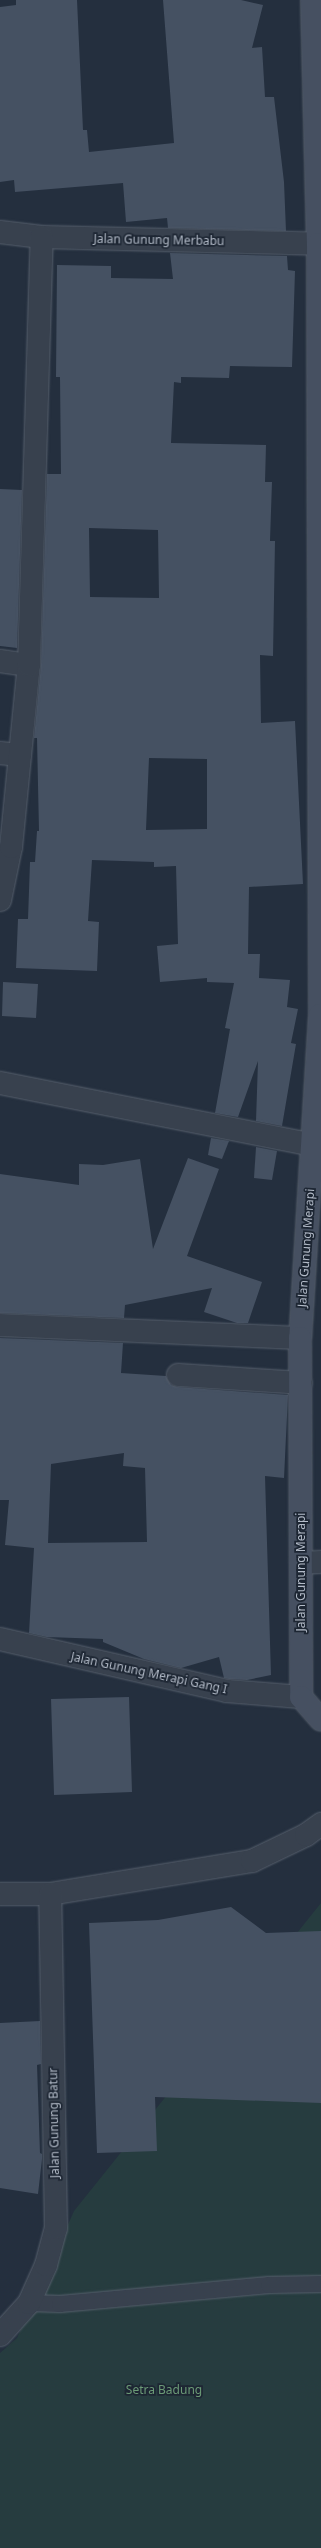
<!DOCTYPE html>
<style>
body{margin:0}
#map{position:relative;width:321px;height:2548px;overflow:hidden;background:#242f3e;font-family:"Noto Sans",sans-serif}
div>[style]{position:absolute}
.green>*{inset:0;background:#263c3f}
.building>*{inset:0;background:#455162}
.roads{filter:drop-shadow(0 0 1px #565f6c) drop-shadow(0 0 1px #565f6c)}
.lane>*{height:16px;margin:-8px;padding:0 8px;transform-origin:8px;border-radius:8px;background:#38414e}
.street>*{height:22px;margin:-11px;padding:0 11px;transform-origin:11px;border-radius:11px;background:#38414e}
.secondary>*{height:22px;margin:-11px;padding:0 11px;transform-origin:11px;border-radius:11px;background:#465061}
span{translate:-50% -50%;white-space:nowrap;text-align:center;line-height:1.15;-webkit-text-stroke:3.5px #1d2633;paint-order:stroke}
.street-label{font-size:12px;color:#b4bcc9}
.park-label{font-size:12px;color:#6b9a76}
</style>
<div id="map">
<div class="green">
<i style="clip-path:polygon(321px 1903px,321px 2548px,0 2548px,0 2353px,17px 2338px,74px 2211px)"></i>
</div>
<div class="building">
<i style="clip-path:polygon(16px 0,77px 0,83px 130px,87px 130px,89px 152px,174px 143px,163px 0,241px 0,263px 5px,252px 48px,262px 47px,265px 97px,274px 97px,284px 182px,286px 231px,168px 228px,167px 218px,126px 222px,123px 183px,15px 192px,14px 180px,0 182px,0 7px,16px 5px)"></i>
<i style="clip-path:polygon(evenodd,170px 253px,287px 256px,288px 270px,295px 271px,292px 367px,230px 366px,229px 378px,181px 377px,181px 383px,174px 382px,171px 443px,266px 445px,265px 482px,272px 482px,270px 541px,275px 541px,273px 656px,260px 655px,261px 723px,295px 721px,303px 884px,249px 887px,248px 954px,260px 954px,259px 978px,290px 980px,287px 1007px,298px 1009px,291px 1043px,296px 1044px,282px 1126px,256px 1121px,258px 1061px,238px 1117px,215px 1113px,230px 1029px,225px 1028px,234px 983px,207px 982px,207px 978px,160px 982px,157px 946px,178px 944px,176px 866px,154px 867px,154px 862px,92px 860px,88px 921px,99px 922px,97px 971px,16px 968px,18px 919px,28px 919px,30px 862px,35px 862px,37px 831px,39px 831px,37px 738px,34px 738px,41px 665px,47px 474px,61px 474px,60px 377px,56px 377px,57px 265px,111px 266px,111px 278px,173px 279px,170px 253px,89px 528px,158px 530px,159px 598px,90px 597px,89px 528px,170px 253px,149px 758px,207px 759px,207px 829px,146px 830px,149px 758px)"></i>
<i style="clip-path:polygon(0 489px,22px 490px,17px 648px,0 646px)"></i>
<i style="clip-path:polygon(3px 982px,38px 984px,36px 1018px,2px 1016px)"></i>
<i style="clip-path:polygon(211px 1138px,229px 1141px,222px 1159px,208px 1155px)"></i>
<i style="clip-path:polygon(256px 1147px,277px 1151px,272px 1180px,254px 1178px)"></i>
<i style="clip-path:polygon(188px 1158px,219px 1169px,187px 1256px,262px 1282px,248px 1323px,237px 1323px,204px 1312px,212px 1288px,125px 1305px,124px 1318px,0 1313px,0 1174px,79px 1185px,79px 1164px,103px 1165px,140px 1159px,153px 1249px)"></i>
<i style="clip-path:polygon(evenodd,0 1338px,123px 1343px,121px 1373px,166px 1376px,171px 1385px,177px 1387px,288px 1395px,284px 1478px,265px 1476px,271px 1675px,247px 1680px,229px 1679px,224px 1678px,219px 1657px,181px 1668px,144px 1659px,103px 1642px,103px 1639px,47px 1637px,29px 1633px,34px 1548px,5px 1545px,9px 1500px,0 1500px,0 1338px,124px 1453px,123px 1466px,145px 1468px,147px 1542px,48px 1543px,51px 1464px,124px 1453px)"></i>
<i style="clip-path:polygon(129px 1697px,132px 1792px,54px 1795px,51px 1699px)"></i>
<i style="clip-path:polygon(231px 1907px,266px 1933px,321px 1931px,321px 2103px,155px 2097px,157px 2151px,97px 2153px,89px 1923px,158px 1920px)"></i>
<i style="clip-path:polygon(40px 2021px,41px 2064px,37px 2065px,40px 2153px,42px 2154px,42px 2159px,38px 2194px,0 2188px,0 2023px)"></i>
</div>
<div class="roads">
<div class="lane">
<i style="left:29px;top:2303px;width:31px;rotate:2deg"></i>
<i style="left:60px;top:2304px;width:210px;rotate:-5.2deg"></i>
<i style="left:269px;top:2285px;width:52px;rotate:-1.1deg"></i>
</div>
<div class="street">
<i style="left:0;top:232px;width:42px;rotate:6.8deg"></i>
<i style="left:42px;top:237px;width:279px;rotate:1.4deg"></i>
<i style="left:0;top:661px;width:29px;rotate:8deg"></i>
<i style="left:0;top:753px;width:20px;rotate:6deg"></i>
<i style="left:0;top:900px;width:54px;rotate:-78.3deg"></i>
<i style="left:11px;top:847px;width:183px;rotate:-84.4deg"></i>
<i style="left:29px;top:665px;width:428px;rotate:-88.3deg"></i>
<i style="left:0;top:1083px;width:318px;rotate:11.2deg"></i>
<i style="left:0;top:1325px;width:300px;rotate:2.5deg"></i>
<i style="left:178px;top:1375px;width:123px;rotate:3.7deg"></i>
<i style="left:301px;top:1563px;width:20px;rotate:-3deg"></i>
<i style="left:0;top:1639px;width:233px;rotate:12.9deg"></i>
<i style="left:227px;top:1691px;width:74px;rotate:4.6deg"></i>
<i style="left:0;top:1894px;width:50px"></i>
<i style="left:50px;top:1894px;width:205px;rotate:-9.3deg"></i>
<i style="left:252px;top:1861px;width:60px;rotate:-25.7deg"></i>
<i style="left:306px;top:1835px;width:19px;rotate:-36deg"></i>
<i style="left:0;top:2335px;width:43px;rotate:-47.8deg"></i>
<i style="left:29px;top:2303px;width:42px;rotate:-65.9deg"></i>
<i style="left:46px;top:2265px;width:38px;rotate:-75deg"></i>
<i style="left:56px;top:2228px;width:334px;rotate:-91deg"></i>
</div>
<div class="secondary">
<i style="left:312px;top:0;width:244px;rotate:88.6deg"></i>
<i style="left:318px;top:244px;width:771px;rotate:89.85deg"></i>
<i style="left:320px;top:1015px;width:324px;rotate:93.5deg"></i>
<i style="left:300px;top:1338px;width:359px;rotate:89.8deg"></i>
<i style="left:301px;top:1697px;width:30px;rotate:49deg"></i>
</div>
</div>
<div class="street-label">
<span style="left:159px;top:240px;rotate:1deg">Jalan Gunung Merbabu</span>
<span style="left:306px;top:1248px;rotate:-86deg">Jalan Gunung Merapi</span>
<span style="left:301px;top:1572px;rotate:-90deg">Jalan Gunung Merapi</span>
<span style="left:149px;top:1673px;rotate:12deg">Jalan Gunung Merapi Gang I</span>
<span style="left:54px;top:2123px;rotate:-91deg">Jalan Gunung Batur</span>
</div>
<div class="park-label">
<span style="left:164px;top:2390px">Setra Badung</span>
</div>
</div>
